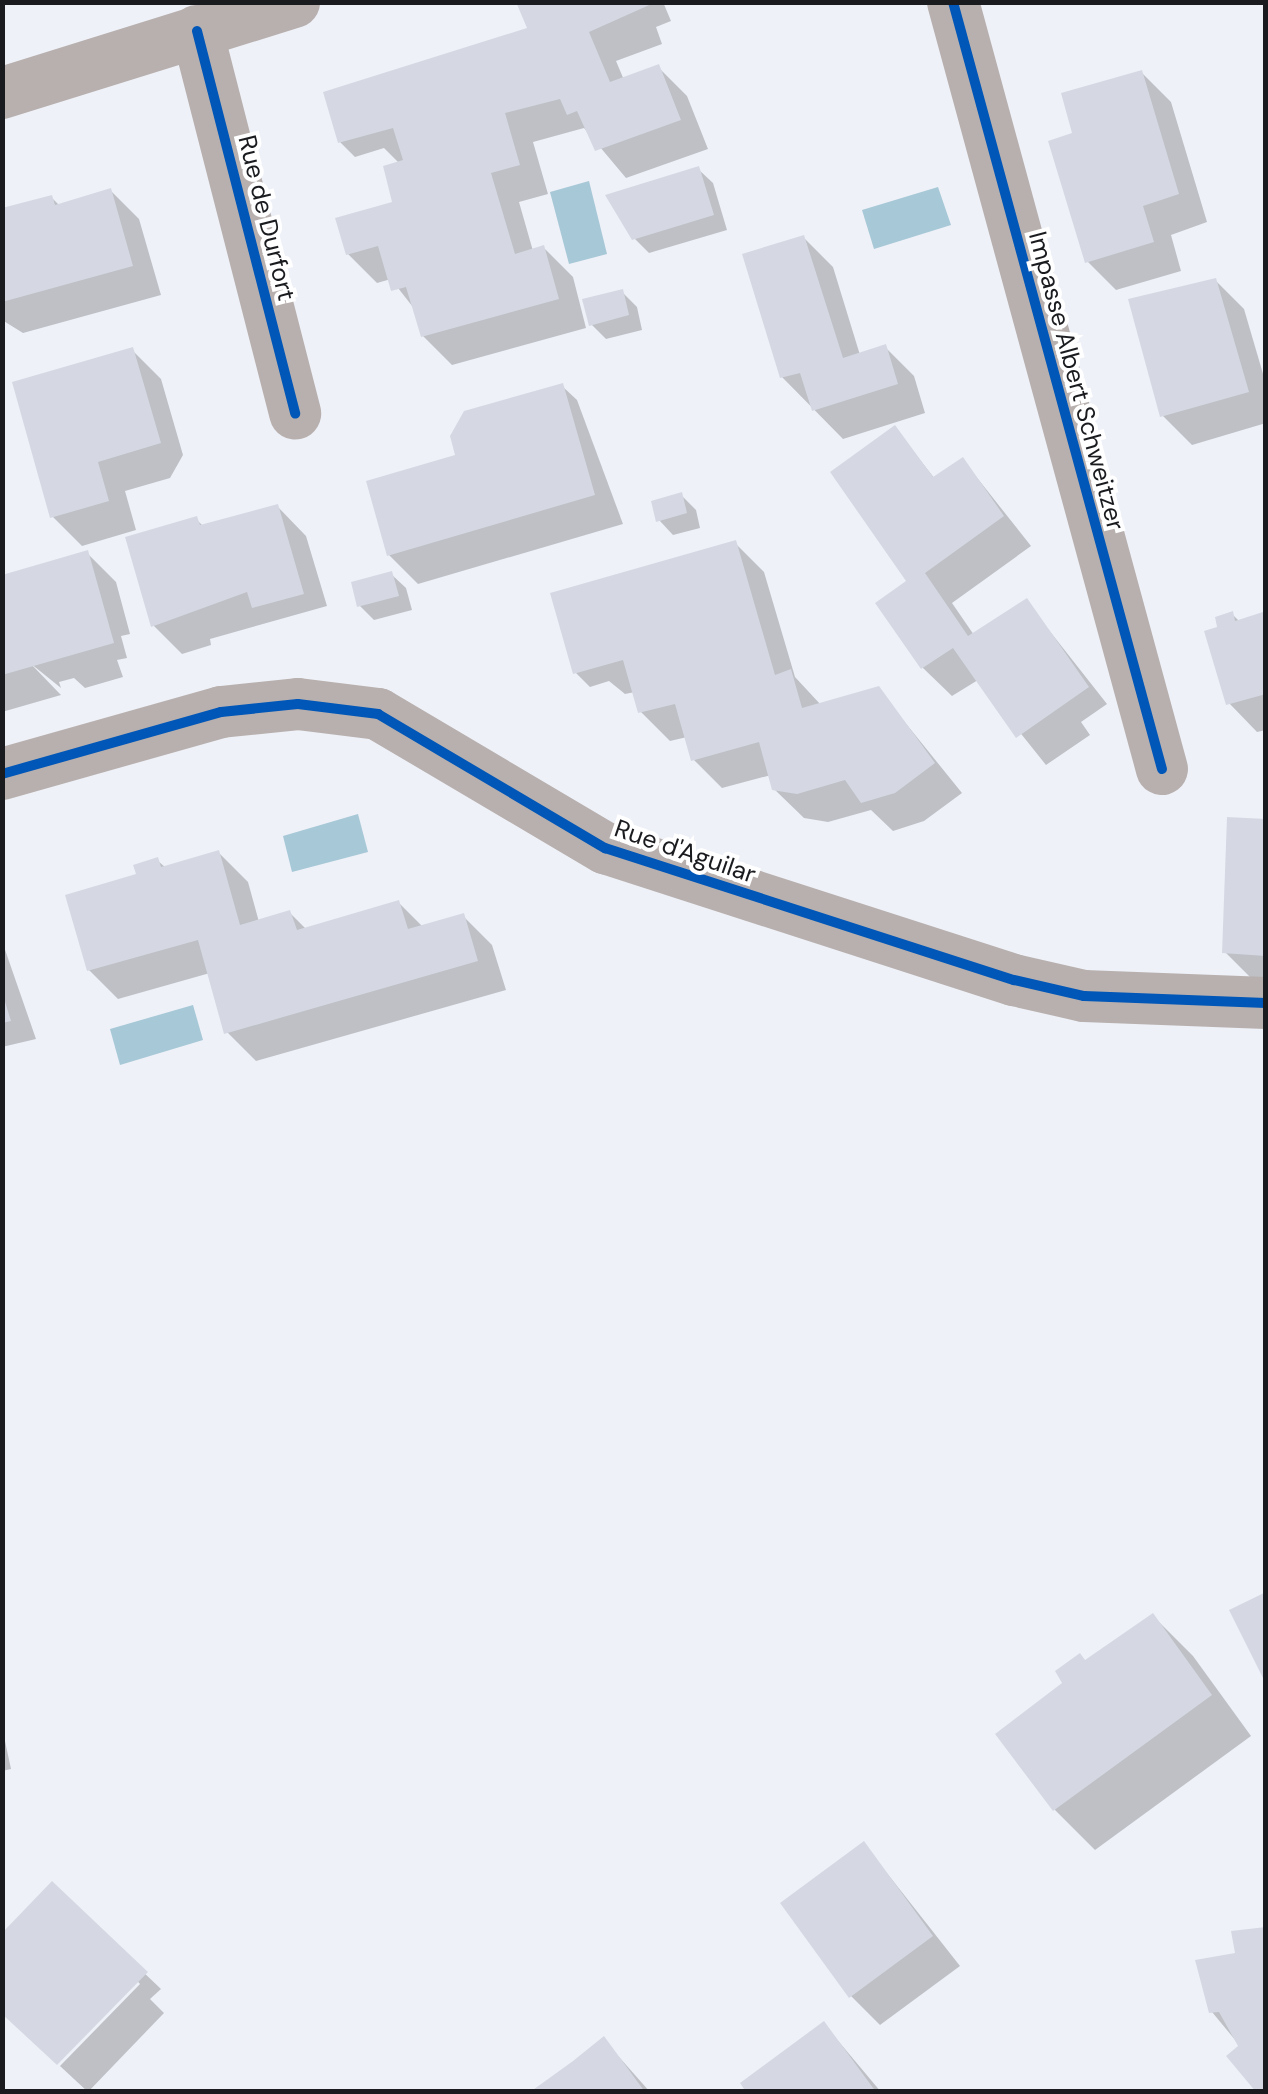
<!DOCTYPE html>
<style>
body{margin:0}
#map{position:relative;width:1268px;height:2094px;overflow:hidden;background:#eef1f8;font-family:"DM Sans",sans-serif}
div>[style]{position:absolute}
.water>*{inset:0;background:#a7c8d6}
.shadow>*{inset:0;background:#0003}
.building>*{inset:0;background:#d5d8e2}
.minor>*{height:52px;margin:-26px;padding:0 26px;transform-origin:26px;border-radius:26px;background:#b8b0ae}
.cycleway>*{height:10px;margin:-5px;padding:0 5px;transform-origin:5px;border-radius:5px;background:#0057b8}
span{translate:-50% -50%;white-space:nowrap;text-align:center;line-height:1.15;-webkit-text-stroke:8px #fff;paint-order:stroke}
.street-label{font-size:25px;color:#1a1b1f}
.frame{position:absolute;inset:0;border:5px solid #1a1b1f;pointer-events:none}
</style>
<div id="map">
<div class="water">
<i style="clip-path:polygon(589px 181px,607px 254px,569px 264px,550px 192px)"></i>
<i style="clip-path:polygon(938px 187px,951px 225px,874px 249px,862px 210px)"></i>
<i style="clip-path:polygon(358px 814px,368px 852px,292px 872px,283px 836px)"></i>
<i style="clip-path:polygon(193px 1005px,203px 1040px,120px 1065px,110px 1029px)"></i>
</div>
<div class="shadow">
<i style="clip-path:polygon(519px 2px,663px 2px,671px 21px,656px 27px,662px 44px,616px 61px,624px 80px,658px 67px,687px 96px,708px 149px,626px 178px,584px 128px,533px 142px,548px 194px,519px 202px,533px 251px,544px 248px,573px 277px,586px 328px,452px 365px,423px 336px,416px 311px,391px 279px,377px 283px,348px 254px,396px 204px,400px 164px,384px 148px,355px 157px,340px 142px,531px 30px)"></i>
<i style="clip-path:polygon(1142px 73px,1171px 102px,1207px 222px,1171px 235px,1181px 271px,1116px 290px,1087px 261px,1075px 135px)"></i>
<i style="clip-path:polygon(698px 169px,713px 183px,727px 230px,649px 253px,634px 238px)"></i>
<i style="clip-path:polygon(110px 190px,139px 219px,161px 295px,23px 333px,2px 320px,2px 210px,51px 197px,59px 205px)"></i>
<i style="clip-path:polygon(804px 238px,833px 267px,860px 355px,885px 347px,914px 376px,925px 413px,843px 439px,782px 377px)"></i>
<i style="clip-path:polygon(1215px 280px,1244px 309px,1266px 384px,1266px 423px,1192px 445px,1163px 416px)"></i>
<i style="clip-path:polygon(622px 292px,637px 307px,642px 330px,606px 339px,591px 324px)"></i>
<i style="clip-path:polygon(132px 350px,161px 379px,183px 455px,170px 478px,125px 491px,136px 530px,82px 546px,53px 517px)"></i>
<i style="clip-path:polygon(562px 386px,577px 400px,623px 524px,418px 584px,389px 555px,458px 457px)"></i>
<i style="clip-path:polygon(895px 428px,935px 479px,963px 460px,1031px 546px,952px 603px,974px 635px,1026px 601px,1107px 704px,1081px 722px,1090px 735px,1046px 765px,978px 680px,952px 696px,923px 668px)"></i>
<i style="clip-path:polygon(681px 495px,696px 510px,700px 528px,673px 535px,659px 520px)"></i>
<i style="clip-path:polygon(277px 506px,306px 536px,327px 606px,210px 639px,211px 645px,182px 654px,153px 625px,196px 519px,204px 527px)"></i>
<i style="clip-path:polygon(735px 543px,764px 572px,795px 677px,821px 705px,878px 689px,962px 793px,924px 821px,893px 831px,871px 810px,828px 822px,804px 818px,774px 789px,771px 775px,722px 788px,693px 759px,687px 737px,670px 741px,641px 712px,635px 692px,625px 694px,609px 681px,590px 687px,575px 672px)"></i>
<i style="clip-path:polygon(87px 553px,116px 582px,130px 634px,121px 636px,127px 658px,117px 660px,123px 677px,85px 688px,74px 678px,59px 682px,61px 688px,30px 663px,61px 695px,2px 712px,2px 577px)"></i>
<i style="clip-path:polygon(391px 574px,406px 588px,412px 610px,374px 620px,360px 606px)"></i>
<i style="clip-path:polygon(1232px 614px,1240px 622px,1266px 614px,1266px 730px,1257px 732px,1229px 703px,1220px 628px)"></i>
<i style="clip-path:polygon(1266px 821px,1266px 993px,1225px 952px)"></i>
<i style="clip-path:polygon(219px 853px,248px 882px,259px 922px,290px 913px,307px 930px,399px 903px,423px 927px,463px 916px,492px 945px,506px 990px,256px 1061px,227px 1032px,210px 973px,118px 999px,89px 970px,139px 876px,157px 860px,166px 868px)"></i>
<i style="clip-path:polygon(2px 941px,36px 1039px,2px 1047px)"></i>
<i style="clip-path:polygon(1153px 1616px,1193px 1656px,1251px 1736px,1095px 1850px,1055px 1810px,1065px 1683px)"></i>
<i style="clip-path:polygon(2px 1727px,11px 1769px,2px 1771px)"></i>
<i style="clip-path:polygon(864px 1844px,960px 1966px,880px 2025px,851px 1996px)"></i>
<i style="clip-path:polygon(52px 1885px,161px 1989px,150px 1999px,164px 2013px,88px 2092px,60px 2066px,140px 1984px)"></i>
<i style="clip-path:polygon(1240px 1955px,1241px 2047px,1212px 2012px)"></i>
<i style="clip-path:polygon(824px 2024px,881px 2092px,749px 2092px)"></i>
<i style="clip-path:polygon(604px 2040px,650px 2092px,534px 2092px)"></i>
</div>
<div class="building">
<i style="clip-path:polygon(516px 2px,656px 2px,589px 32px,610px 82px,659px 64px,681px 120px,595px 151px,577px 111px,567px 115px,560px 99px,505px 113px,520px 165px,491px 173px,515px 254px,544px 245px,559px 299px,421px 337px,406px 287px,391px 291px,378px 246px,346px 255px,335px 218px,392px 202px,383px 166px,403px 160px,393px 128px,338px 143px,323px 92px,527px 28px)"></i>
<i style="clip-path:polygon(1142px 70px,1179px 194px,1143px 206px,1154px 242px,1085px 263px,1048px 141px,1072px 133px,1061px 93px)"></i>
<i style="clip-path:polygon(699px 166px,714px 215px,632px 240px,605px 195px)"></i>
<i style="clip-path:polygon(111px 188px,133px 266px,2px 302px,2px 208px,52px 195px,55px 205px)"></i>
<i style="clip-path:polygon(804px 235px,843px 358px,886px 344px,898px 384px,812px 411px,800px 373px,780px 378px,742px 254px)"></i>
<i style="clip-path:polygon(1216px 278px,1249px 392px,1160px 417px,1128px 299px)"></i>
<i style="clip-path:polygon(623px 289px,629px 315px,589px 326px,582px 299px)"></i>
<i style="clip-path:polygon(133px 347px,161px 443px,98px 462px,109px 501px,50px 518px,12px 382px)"></i>
<i style="clip-path:polygon(563px 383px,595px 495px,387px 556px,366px 481px,455px 455px,450px 436px,464px 411px)"></i>
<i style="clip-path:polygon(895px 425px,933px 477px,963px 457px,1004px 516px,925px 573px,968px 636px,1027px 598px,1089px 687px,1016px 738px,953px 648px,921px 669px,875px 603px,906px 581px,830px 472px)"></i>
<i style="clip-path:polygon(682px 492px,687px 513px,656px 522px,651px 501px)"></i>
<i style="clip-path:polygon(278px 504px,304px 594px,252px 608px,247px 592px,151px 627px,125px 537px,197px 516px,200px 525px)"></i>
<i style="clip-path:polygon(736px 540px,775px 675px,791px 669px,802px 708px,879px 686px,935px 763px,895px 793px,861px 803px,845px 780px,797px 794px,772px 790px,759px 742px,691px 761px,675px 704px,638px 713px,623px 660px,573px 674px,550px 593px)"></i>
<i style="clip-path:polygon(88px 550px,114px 643px,2px 675px,2px 575px)"></i>
<i style="clip-path:polygon(392px 571px,399px 596px,357px 607px,351px 582px)"></i>
<i style="clip-path:polygon(1233px 611px,1235px 621px,1266px 611px,1266px 694px,1226px 705px,1204px 631px,1217px 627px,1215px 617px)"></i>
<i style="clip-path:polygon(1227px 817px,1266px 819px,1266px 956px,1222px 953px)"></i>
<i style="clip-path:polygon(219px 850px,240px 925px,290px 910px,297px 930px,399px 900px,408px 929px,464px 913px,478px 961px,224px 1034px,198px 940px,87px 971px,65px 895px,136px 874px,133px 865px,158px 857px,161px 867px)"></i>
<i style="clip-path:polygon(2px 992px,11px 1021px,2px 1023px)"></i>
<i style="clip-path:polygon(1266px 1592px,1266px 1684px,1229px 1610px)"></i>
<i style="clip-path:polygon(1153px 1613px,1212px 1695px,1053px 1811px,995px 1734px,1062px 1683px,1055px 1671px,1080px 1653px,1085px 1660px)"></i>
<i style="clip-path:polygon(864px 1841px,933px 1936px,849px 1998px,780px 1903px)"></i>
<i style="clip-path:polygon(52px 1881px,148px 1972px,57px 2065px,2px 2014px,2px 1933px)"></i>
<i style="clip-path:polygon(1266px 1927px,1266px 2092px,1256px 2092px,1226px 2056px,1238px 2046px,1219px 2012px,1209px 2013px,1195px 1960px,1235px 1953px,1231px 1931px)"></i>
<i style="clip-path:polygon(824px 2021px,876px 2092px,746px 2092px,740px 2083px)"></i>
<i style="clip-path:polygon(604px 2036px,645px 2092px,530px 2092px,573px 2061px)"></i>
</div>
<div class="minor">
<i style="left:953px;top:2px;width:795px;rotate:74.76deg"></i>
<i style="left:197px;top:31px;width:395px;rotate:75.6deg"></i>
<i style="left:2px;top:93px;width:306px;rotate:-17.3deg"></i>
<i style="left:2px;top:774px;width:228px;rotate:-15.8deg"></i>
<i style="left:221px;top:712px;width:77px;rotate:-5.9deg"></i>
<i style="left:298px;top:704px;width:81px;rotate:7.1deg"></i>
<i style="left:378px;top:714px;width:264px;rotate:30.6deg"></i>
<i style="left:605px;top:848px;width:430px;rotate:17.9deg"></i>
<i style="left:1014px;top:980px;width:72px;rotate:12.9deg"></i>
<i style="left:1084px;top:996px;width:182px;rotate:2.2deg"></i>
</div>
<div class="cycleway">
<i style="left:953px;top:2px;width:795px;rotate:74.76deg"></i>
<i style="left:197px;top:31px;width:395px;rotate:75.6deg"></i>
<i style="left:2px;top:774px;width:228px;rotate:-15.8deg"></i>
<i style="left:221px;top:712px;width:77px;rotate:-5.9deg"></i>
<i style="left:298px;top:704px;width:81px;rotate:7.1deg"></i>
<i style="left:378px;top:714px;width:264px;rotate:30.6deg"></i>
<i style="left:605px;top:848px;width:430px;rotate:17.9deg"></i>
<i style="left:1014px;top:980px;width:72px;rotate:12.9deg"></i>
<i style="left:1084px;top:996px;width:182px;rotate:2.2deg"></i>
</div>
<div class="street-label">
<span style="left:266px;top:218px;rotate:76deg">Rue de Durfort</span>
<span style="left:1076px;top:381px;rotate:75deg">Impasse Albert Schweitzer</span>
<span style="left:685px;top:852px;rotate:19deg">Rue d'Aguilar</span>
</div>
<div class="frame"></div>
</div>
